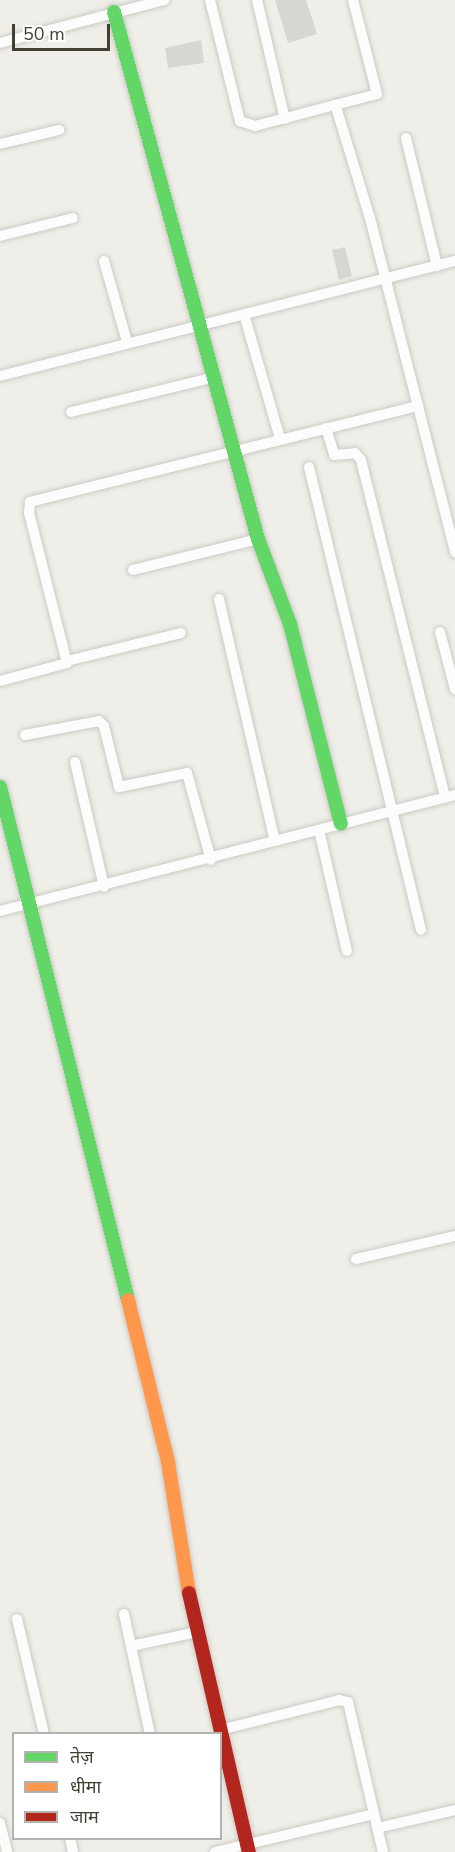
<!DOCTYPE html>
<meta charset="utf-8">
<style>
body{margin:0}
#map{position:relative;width:455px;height:1852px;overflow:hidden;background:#efeee8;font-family:"Nunito Sans","Noto Sans Devanagari",sans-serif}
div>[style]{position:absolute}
.building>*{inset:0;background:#d8d6d0}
.roads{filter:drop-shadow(0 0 2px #cbcac4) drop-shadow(0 0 2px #cbcac4)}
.street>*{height:10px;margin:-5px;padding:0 5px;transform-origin:5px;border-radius:5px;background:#fdfcfc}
.fast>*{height:14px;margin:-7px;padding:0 7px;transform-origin:7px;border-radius:7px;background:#63d668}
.slow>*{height:14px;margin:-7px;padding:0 7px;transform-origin:7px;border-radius:7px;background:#ff974d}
.jam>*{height:14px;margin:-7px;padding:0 7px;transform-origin:7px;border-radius:7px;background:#b3261e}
span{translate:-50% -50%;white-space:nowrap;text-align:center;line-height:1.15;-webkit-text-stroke:5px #fff;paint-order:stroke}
.legend{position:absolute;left:12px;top:1732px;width:210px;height:108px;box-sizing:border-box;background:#fff;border:2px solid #b4b2ae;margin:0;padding:8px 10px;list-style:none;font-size:18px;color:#443f35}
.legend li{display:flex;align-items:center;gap:12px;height:30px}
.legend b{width:30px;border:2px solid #b4b2ae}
.scale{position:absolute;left:12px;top:24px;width:98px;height:27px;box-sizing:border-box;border:3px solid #443f35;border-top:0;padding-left:8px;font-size:18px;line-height:21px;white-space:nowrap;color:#443f35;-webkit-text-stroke:4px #fff;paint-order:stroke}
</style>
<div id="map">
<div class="building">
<i style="clip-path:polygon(275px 0,306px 0,317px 34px,288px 43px)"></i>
<i style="clip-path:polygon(201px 40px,204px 63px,168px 68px,165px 48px)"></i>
<i style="clip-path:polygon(345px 247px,352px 276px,339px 280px,332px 250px)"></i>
</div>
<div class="roads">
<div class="street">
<i style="left:210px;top:0;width:125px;rotate:76.1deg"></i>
<i style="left:240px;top:121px;width:16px;rotate:18deg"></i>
<i style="left:255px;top:126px;width:126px;rotate:-14.7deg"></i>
<i style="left:377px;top:94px;width:97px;rotate:-104.3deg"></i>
<i style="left:257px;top:0;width:122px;rotate:76.8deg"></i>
<i style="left:0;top:43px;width:170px;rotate:-14.7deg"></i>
<i style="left:336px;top:107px;width:116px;rotate:73deg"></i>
<i style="left:370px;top:218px;width:345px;rotate:75.7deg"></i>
<i style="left:406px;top:138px;width:132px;rotate:76.4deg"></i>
<i style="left:0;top:144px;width:61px;rotate:-13.3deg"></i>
<i style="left:0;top:236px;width:75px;rotate:-13.9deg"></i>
<i style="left:104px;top:261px;width:84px;rotate:74.1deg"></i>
<i style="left:244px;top:314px;width:130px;rotate:73.9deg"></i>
<i style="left:0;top:376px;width:469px;rotate:-14.2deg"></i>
<i style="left:71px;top:412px;width:149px;rotate:-13.6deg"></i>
<i style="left:326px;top:428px;width:28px;rotate:73deg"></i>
<i style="left:334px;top:455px;width:21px;rotate:-5deg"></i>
<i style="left:355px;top:453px;width:9px;rotate:49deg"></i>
<i style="left:361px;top:460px;width:348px;rotate:76deg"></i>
<i style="left:309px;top:467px;width:476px;rotate:76.4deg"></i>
<i style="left:133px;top:570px;width:129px;rotate:-13.9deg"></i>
<i style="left:219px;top:599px;width:248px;rotate:77deg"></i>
<i style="left:440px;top:632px;width:59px;rotate:75.3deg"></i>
<i style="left:67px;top:661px;width:117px;rotate:-13.8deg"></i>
<i style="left:0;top:681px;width:69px;rotate:-15deg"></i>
<i style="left:67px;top:663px;width:155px;rotate:-104.2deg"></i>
<i style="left:29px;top:513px;width:11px;rotate:-85deg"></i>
<i style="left:30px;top:502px;width:400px;rotate:-13.9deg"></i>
<i style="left:25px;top:735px;width:75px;rotate:-10.7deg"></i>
<i style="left:99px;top:721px;width:7px;rotate:45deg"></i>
<i style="left:104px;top:726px;width:63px;rotate:76.2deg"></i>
<i style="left:119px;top:787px;width:69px;rotate:-11.6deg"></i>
<i style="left:187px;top:773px;width:90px;rotate:74.6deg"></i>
<i style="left:75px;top:762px;width:128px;rotate:76.9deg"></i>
<i style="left:319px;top:830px;width:124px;rotate:77deg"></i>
<i style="left:0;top:911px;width:470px;rotate:-14.3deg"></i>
<i style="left:356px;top:1259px;width:102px;rotate:-13.1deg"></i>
<i style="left:124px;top:1614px;width:123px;rotate:77.8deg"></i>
<i style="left:17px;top:1619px;width:118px;rotate:76.8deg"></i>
<i style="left:131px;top:1646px;width:67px;rotate:-12deg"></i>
<i style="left:220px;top:1730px;width:123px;rotate:-14.1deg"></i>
<i style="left:339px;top:1700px;width:9px;rotate:13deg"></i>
<i style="left:348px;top:1702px;width:154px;rotate:76.9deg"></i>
<i style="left:0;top:1823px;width:30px;rotate:76deg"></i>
<i style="left:377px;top:1828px;width:80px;rotate:-13deg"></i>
<i style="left:70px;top:1838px;width:14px;rotate:78deg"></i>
<i style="left:215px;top:1852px;width:163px;rotate:-13.4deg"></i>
</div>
<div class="fast">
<i style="left:114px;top:12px;width:546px;rotate:74.72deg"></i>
<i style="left:258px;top:539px;width:91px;rotate:69.4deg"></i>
<i style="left:290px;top:624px;width:206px;rotate:75.7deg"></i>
<i style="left:0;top:787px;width:529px;rotate:75.99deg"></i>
</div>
<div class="slow">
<i style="left:128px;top:1300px;width:167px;rotate:76.1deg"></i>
<i style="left:168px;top:1462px;width:133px;rotate:80.9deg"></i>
</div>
<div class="jam">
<i style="left:189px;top:1593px;width:266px;rotate:77deg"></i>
</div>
</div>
<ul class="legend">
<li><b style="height:8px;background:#63d668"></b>तेज़</li>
<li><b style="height:8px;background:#ff974d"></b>धीमा</li>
<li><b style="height:8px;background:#b3261e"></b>जाम</li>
</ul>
<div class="scale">50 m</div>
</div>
